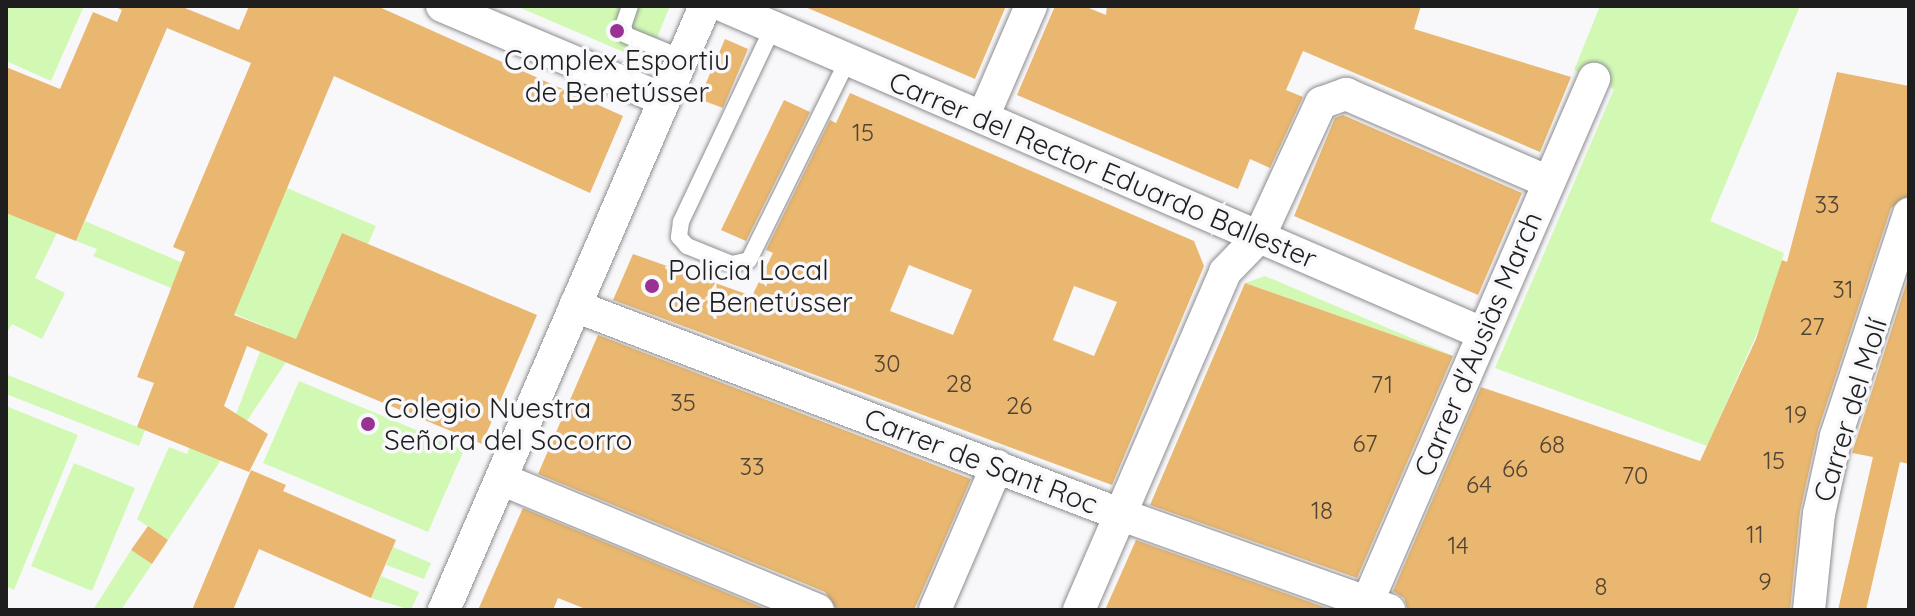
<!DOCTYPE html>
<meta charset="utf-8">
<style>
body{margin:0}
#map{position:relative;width:1915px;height:616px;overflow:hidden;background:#f8f8fb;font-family:Quicksand,sans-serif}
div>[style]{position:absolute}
.green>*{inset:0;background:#d2f9b4}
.building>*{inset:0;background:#e9b76f}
.roads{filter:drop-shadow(0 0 2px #8d8d90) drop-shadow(0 0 2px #8d8d90)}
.service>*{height:16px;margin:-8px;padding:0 8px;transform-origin:8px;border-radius:8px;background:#fff}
.minor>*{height:32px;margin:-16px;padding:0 16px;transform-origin:16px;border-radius:16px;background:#fff}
.dots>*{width:22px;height:22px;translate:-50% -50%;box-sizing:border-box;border:4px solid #f8f8fb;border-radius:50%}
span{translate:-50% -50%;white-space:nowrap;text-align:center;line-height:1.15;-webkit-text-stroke:7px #f8f8fb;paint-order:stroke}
.number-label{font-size:24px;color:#514433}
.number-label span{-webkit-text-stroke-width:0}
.poi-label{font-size:28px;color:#1e1e1f}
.left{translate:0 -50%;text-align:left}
.street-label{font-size:28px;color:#1e1e1f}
.frame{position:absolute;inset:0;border:8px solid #1e1e1f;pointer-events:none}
</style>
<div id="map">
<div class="green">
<i style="clip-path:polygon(6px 6px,84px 6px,51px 81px,6px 61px)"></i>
<i style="clip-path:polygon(516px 6px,670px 6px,647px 62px)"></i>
<i style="clip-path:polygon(1600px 6px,1800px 6px,1710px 221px,1784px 253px,1766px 313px,1707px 446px,1495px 368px,1614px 89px,1574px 70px)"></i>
<i style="clip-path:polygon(287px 188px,376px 226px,368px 244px,342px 233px,286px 362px,168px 540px,137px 519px,169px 447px,187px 454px,203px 411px,233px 422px,269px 328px,93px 256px,97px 249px,76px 241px,85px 221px,183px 263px)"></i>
<i style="clip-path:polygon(7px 213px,57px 233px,35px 278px,65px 293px,42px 339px,12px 324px,6px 334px)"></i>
<i style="clip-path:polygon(1265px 276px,1456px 357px,1245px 283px)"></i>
<i style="clip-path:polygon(8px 375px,145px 430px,139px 446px,6px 394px)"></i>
<i style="clip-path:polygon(299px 381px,464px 450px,428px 532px,263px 463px)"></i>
<i style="clip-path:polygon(6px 406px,78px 435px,14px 590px,6px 586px)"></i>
<i style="clip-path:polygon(74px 463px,135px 488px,92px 591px,31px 566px)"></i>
<i style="clip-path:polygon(393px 547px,431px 563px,424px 579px,386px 565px)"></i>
<i style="clip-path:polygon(131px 550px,152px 564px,121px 610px,93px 610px)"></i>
<i style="clip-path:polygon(381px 576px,419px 592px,411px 610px,371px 598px)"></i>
</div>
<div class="building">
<i style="clip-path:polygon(114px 6px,180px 6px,239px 30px,249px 6px,377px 6px,623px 116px,590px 193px,334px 76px,234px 315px,296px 339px,342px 233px,537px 315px,482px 444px,247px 346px,224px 406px,268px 434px,249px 472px,137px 427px,154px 383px,137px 377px,185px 252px,173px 247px,251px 63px,167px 28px,76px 241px,6px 213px,6px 67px,60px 89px,93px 12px,117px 22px,122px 10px)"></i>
<i style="clip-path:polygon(803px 6px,1006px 6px,975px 79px)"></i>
<i style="clip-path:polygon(1055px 6px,1084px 6px,1106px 15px,1107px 6px,1421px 6px,1414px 29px,1571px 77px,1540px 152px,1303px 51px,1286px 90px,1303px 97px,1270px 168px,1250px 159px,1238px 189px,1017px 95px)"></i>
<i style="clip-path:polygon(725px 39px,748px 49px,723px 108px,699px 99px)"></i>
<i style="clip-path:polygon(1837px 72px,1909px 86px,1909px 196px,1891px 208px,1818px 430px,1800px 512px,1790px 610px,1408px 610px,1404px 598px,1393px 591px,1481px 387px,1700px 461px,1756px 339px,1782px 260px,1787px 262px)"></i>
<i style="clip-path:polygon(evenodd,850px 93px,1194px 241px,1204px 266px,1112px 485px,613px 300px,633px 254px,752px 296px,773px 253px,766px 250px,830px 120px,836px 123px,850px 93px,909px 265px,972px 290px,953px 335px,890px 311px,909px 265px,850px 93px,1074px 286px,1117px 302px,1094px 356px,1053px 340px,1074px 286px)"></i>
<i style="clip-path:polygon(784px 100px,810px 112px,746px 241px,721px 230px)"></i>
<i style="clip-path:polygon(1343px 115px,1522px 193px,1478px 295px,1294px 216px,1335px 118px)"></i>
<i style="clip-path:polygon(1909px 275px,1909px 464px,1900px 462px,1866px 610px,1838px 610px,1873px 457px,1852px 453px)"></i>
<i style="clip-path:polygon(1245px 283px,1453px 356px,1357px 578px,1150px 505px)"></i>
<i style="clip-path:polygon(598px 335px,971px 479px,914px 610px,837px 610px,825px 592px,538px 474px)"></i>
<i style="clip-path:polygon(251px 470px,286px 485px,283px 491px,396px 540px,371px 598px,259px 549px,233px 610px,192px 610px)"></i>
<i style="clip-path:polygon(522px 510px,523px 508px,768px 610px,588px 610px,558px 598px,553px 610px,478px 610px)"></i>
<i style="clip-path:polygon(148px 526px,168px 540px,152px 564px,131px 550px)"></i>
<i style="clip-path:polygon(1136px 540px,1332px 610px,1105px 610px)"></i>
</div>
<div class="roads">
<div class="service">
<i style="left:630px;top:6px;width:21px;rotate:109deg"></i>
<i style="left:623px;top:26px;width:9px;rotate:72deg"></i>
<i style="left:626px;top:35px;width:61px;rotate:22.3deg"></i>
<i style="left:773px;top:27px;width:216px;rotate:115.3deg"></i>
<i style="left:681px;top:222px;width:15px;rotate:98deg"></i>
<i style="left:679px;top:237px;width:12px;rotate:48deg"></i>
<i style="left:687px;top:246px;width:48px;rotate:21.8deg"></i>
<i style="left:732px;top:264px;width:17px;rotate:-13deg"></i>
<i style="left:749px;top:260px;width:223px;rotate:-63.7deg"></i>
</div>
<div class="minor">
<i style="left:442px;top:6px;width:241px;rotate:22.9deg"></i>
<i style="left:724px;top:6px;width:826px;rotate:23.34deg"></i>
<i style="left:983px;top:117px;width:121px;rotate:-66.6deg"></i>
<i style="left:575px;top:306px;width:582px;rotate:20.92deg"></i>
<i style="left:1119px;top:514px;width:287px;rotate:19.6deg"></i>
<i style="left:501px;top:479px;width:343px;rotate:22.5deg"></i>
<i style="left:444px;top:610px;width:658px;rotate:-66.63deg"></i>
<i style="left:935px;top:610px;width:157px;rotate:-66.7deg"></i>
<i style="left:1079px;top:610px;width:368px;rotate:-66.6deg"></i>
<i style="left:1225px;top:272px;width:49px;rotate:-45.8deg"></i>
<i style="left:1259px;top:237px;width:148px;rotate:-65.2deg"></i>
<i style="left:1321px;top:103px;width:27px;rotate:-20deg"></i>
<i style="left:1346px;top:94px;width:220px;rotate:23.5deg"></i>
<i style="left:1364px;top:610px;width:579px;rotate:-66.58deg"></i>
<i style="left:1809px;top:610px;width:97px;rotate:-84.1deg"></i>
<i style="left:1819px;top:514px;width:80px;rotate:-77.7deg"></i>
<i style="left:1836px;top:436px;width:234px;rotate:-71.8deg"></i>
</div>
</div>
<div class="dots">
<i style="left:617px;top:31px;background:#9a3195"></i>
<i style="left:652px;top:286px;background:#9a3195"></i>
<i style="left:368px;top:424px;background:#9a3195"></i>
</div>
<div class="number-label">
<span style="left:863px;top:133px">15</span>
<span style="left:1827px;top:205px">33</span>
<span style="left:1843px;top:290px">31</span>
<span style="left:1812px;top:327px">27</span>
<span style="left:887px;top:364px">30</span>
<span style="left:959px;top:384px">28</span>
<span style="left:1382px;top:385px">71</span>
<span style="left:683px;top:403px">35</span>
<span style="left:1019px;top:406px">26</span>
<span style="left:1796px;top:415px">19</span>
<span style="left:1365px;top:444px">67</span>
<span style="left:1552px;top:445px">68</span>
<span style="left:1774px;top:461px">15</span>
<span style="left:752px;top:467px">33</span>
<span style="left:1515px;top:469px">66</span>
<span style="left:1635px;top:476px">70</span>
<span style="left:1479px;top:485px">64</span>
<span style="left:1322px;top:511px">18</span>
<span style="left:1755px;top:535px">11</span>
<span style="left:1458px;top:546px">14</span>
<span style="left:1765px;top:582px">9</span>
<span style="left:1601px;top:587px">8</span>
</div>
<div class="poi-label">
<span style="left:617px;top:76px">Complex Esportiu<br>de Benetússer</span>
<span class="left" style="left:668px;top:286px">Policia Local<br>de Benetússer</span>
<span class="left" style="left:384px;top:424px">Colegio Nuestra<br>Señora del Socorro</span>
</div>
<div class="street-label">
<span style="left:1103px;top:170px;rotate:23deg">Carrer del Rector Eduardo Ballester</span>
<span style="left:1478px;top:344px;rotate:-67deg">Carrer d'Ausiàs March</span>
<span style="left:1850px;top:410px;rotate:-73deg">Carrer del Molí</span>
<span style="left:981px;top:461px;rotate:21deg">Carrer de Sant Roc</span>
</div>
<div class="frame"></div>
</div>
